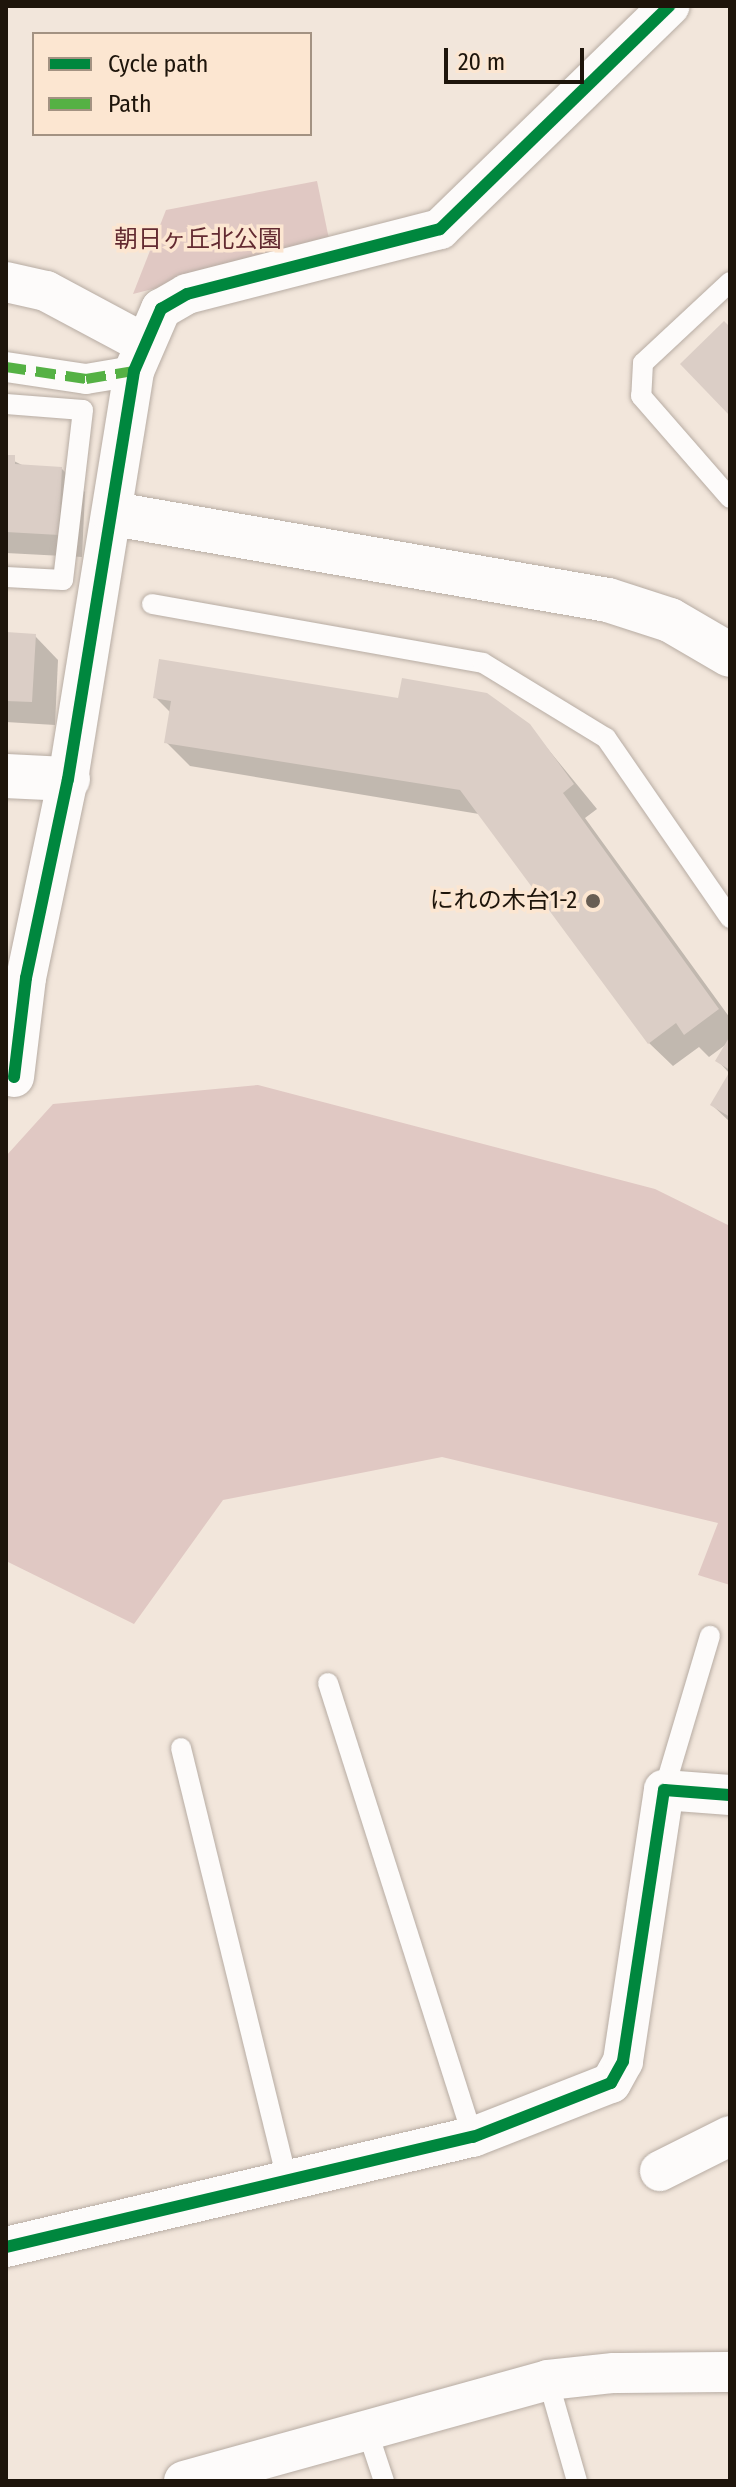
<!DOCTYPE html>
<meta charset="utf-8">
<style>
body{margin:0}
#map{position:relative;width:736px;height:2487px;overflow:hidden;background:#f2e6db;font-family:"Fira Sans Condensed","Noto Sans JP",sans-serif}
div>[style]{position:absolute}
.green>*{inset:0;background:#e0c8c3}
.shadow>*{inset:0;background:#0003}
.building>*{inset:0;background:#dbcec6}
.roads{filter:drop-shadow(0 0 2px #b7aca3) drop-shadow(0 0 2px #b7aca3)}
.service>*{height:20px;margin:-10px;padding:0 10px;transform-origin:10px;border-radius:10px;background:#fdfbfa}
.pedestrian>*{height:30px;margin:-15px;padding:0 15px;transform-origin:15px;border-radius:15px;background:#fdfbfa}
.minor>*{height:40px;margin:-20px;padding:0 20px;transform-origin:20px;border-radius:20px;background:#fdfbfa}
.tertiary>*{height:44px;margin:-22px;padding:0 22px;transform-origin:22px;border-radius:22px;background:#fdfbfa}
.quiet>*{height:10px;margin-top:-5px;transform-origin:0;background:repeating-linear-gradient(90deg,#55b144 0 20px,transparent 0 30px)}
.cycleway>*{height:12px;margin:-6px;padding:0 6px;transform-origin:6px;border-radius:6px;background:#00873e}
.dots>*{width:22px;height:22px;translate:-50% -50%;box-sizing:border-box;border:4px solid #fce6d1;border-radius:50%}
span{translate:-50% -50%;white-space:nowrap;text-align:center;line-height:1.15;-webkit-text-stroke:7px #fce6d1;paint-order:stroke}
.park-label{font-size:24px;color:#632a31}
.poi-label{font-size:24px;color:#1e150b}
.right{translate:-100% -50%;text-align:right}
.frame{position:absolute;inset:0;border:8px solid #1e150b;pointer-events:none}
.legend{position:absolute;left:32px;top:32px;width:280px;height:104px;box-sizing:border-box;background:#fce6d1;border:2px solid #a39282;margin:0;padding:10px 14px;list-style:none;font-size:24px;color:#1e150b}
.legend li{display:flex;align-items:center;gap:16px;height:40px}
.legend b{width:40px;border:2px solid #a39282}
.scale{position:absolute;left:444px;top:48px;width:140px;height:36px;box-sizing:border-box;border:4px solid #1e150b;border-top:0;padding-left:10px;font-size:24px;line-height:28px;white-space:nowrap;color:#1e150b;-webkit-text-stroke:6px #fce6d1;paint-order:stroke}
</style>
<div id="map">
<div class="green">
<i style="clip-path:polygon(317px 181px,330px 244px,133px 294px,166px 210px)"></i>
<i style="clip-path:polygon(258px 1085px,655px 1189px,730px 1226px,730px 1585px,698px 1575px,718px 1523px,442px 1457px,223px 1500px,134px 1624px,6px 1561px,6px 1156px,53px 1104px)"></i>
</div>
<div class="shadow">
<i style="clip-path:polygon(6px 457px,24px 466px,61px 468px,85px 492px,82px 557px,6px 553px)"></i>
<i style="clip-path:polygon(6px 634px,35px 636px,58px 660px,55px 725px,6px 722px)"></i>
<i style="clip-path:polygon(155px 697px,529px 726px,597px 809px,585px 818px,730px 1018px,730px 1074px,718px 1061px,728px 1043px,709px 1057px,699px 1047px,673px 1066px,649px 1043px,485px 815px,190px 766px,166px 742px,171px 713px)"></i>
<i style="clip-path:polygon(730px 1075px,730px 1122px,712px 1105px)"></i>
</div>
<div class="building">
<i style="clip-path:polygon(724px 321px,730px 327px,730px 416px,680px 364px)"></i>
<i style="clip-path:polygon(6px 455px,15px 455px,15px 464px,62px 467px,59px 535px,6px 532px)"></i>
<i style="clip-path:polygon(6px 632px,36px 634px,32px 702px,6px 701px)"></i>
<i style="clip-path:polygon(159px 659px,398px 698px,402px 678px,487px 693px,530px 724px,574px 784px,563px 793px,719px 1009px,684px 1035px,676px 1023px,648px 1044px,460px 790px,164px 743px,171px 701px,153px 698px)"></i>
<i style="clip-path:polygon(730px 1036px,730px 1070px,715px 1061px)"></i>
<i style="clip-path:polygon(730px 1071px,730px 1117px,710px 1105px)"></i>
</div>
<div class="roads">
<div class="service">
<i style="left:730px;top:282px;width:119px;rotate:137deg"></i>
<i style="left:643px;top:363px;width:33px;rotate:93deg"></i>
<i style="left:641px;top:396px;width:135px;rotate:48.9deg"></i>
<i style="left:6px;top:404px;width:77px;rotate:4.5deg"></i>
<i style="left:83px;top:410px;width:171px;rotate:96.7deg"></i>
<i style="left:63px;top:580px;width:57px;rotate:-177deg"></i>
<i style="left:152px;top:604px;width:336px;rotate:10.1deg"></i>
<i style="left:483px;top:663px;width:144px;rotate:31.4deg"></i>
<i style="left:606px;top:738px;width:219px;rotate:55.4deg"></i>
<i style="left:328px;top:1683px;width:477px;rotate:72.3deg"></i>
<i style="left:181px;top:1748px;width:447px;rotate:76.2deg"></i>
<i style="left:664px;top:1790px;width:161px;rotate:-73.4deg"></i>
<i style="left:548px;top:2380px;width:105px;rotate:74deg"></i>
<i style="left:367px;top:2430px;width:54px;rotate:71.6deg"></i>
</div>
<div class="pedestrian">
<i style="left:6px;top:367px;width:81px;rotate:8.5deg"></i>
<i style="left:86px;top:379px;width:49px;rotate:-9.5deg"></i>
</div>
<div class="minor">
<i style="left:6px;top:282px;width:41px;rotate:12.7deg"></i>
<i style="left:46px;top:291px;width:110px;rotate:28.2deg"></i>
<i style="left:14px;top:1077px;width:100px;rotate:-83.1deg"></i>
<i style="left:26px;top:978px;width:203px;rotate:-78.1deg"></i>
<i style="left:68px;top:779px;width:413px;rotate:-80.8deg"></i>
<i style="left:134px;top:371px;width:68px;rotate:-66.5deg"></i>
<i style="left:161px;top:309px;width:30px;rotate:-30deg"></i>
<i style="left:187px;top:294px;width:261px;rotate:-14.4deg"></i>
<i style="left:440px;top:229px;width:320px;rotate:-44.2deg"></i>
<i style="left:660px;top:2171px;width:78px;rotate:-26.6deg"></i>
<i style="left:6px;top:2247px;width:480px;rotate:-13.3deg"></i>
<i style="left:473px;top:2137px;width:148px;rotate:-21.4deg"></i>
<i style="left:611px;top:2083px;width:25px;rotate:-61deg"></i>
<i style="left:623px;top:2061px;width:274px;rotate:-81.4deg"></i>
<i style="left:664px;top:1790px;width:66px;rotate:4.3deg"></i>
<i style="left:184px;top:2481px;width:378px;rotate:-15.5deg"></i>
<i style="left:548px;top:2380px;width:66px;rotate:-6.1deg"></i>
<i style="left:614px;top:2373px;width:116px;rotate:-0.5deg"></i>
</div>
<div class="tertiary">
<i style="left:114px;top:514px;width:501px;rotate:9.88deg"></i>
<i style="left:608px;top:600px;width:65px;rotate:17.9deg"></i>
<i style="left:670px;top:620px;width:69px;rotate:30.3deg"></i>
<i style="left:6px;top:776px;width:62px;rotate:2.8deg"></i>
</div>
</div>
<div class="quiet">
<i style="left:6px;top:367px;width:81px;rotate:8.5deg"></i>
<i style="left:86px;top:379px;width:49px;rotate:-9.5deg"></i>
</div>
<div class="cycleway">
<i style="left:14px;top:1077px;width:100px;rotate:-83.1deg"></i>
<i style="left:26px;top:978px;width:203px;rotate:-78.1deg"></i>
<i style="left:68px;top:779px;width:413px;rotate:-80.8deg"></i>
<i style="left:134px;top:371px;width:68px;rotate:-66.5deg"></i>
<i style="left:161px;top:309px;width:30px;rotate:-30deg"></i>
<i style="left:187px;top:294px;width:261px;rotate:-14.4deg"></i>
<i style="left:440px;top:229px;width:320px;rotate:-44.2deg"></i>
<i style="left:6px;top:2247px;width:480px;rotate:-13.3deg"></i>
<i style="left:473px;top:2137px;width:148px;rotate:-21.4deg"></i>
<i style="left:611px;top:2083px;width:25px;rotate:-61deg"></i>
<i style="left:623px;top:2061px;width:274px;rotate:-81.4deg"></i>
<i style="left:664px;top:1790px;width:66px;rotate:4.3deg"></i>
</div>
<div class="dots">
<i style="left:593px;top:901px;background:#685e54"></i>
</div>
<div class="park-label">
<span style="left:198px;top:240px">朝日ヶ丘北公園</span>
</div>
<div class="poi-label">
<span class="right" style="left:577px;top:901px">にれの木台1-2</span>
</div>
<div class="frame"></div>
<ul class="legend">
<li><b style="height:10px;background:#00873e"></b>Cycle path</li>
<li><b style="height:10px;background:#55b144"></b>Path</li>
</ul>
<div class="scale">20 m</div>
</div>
